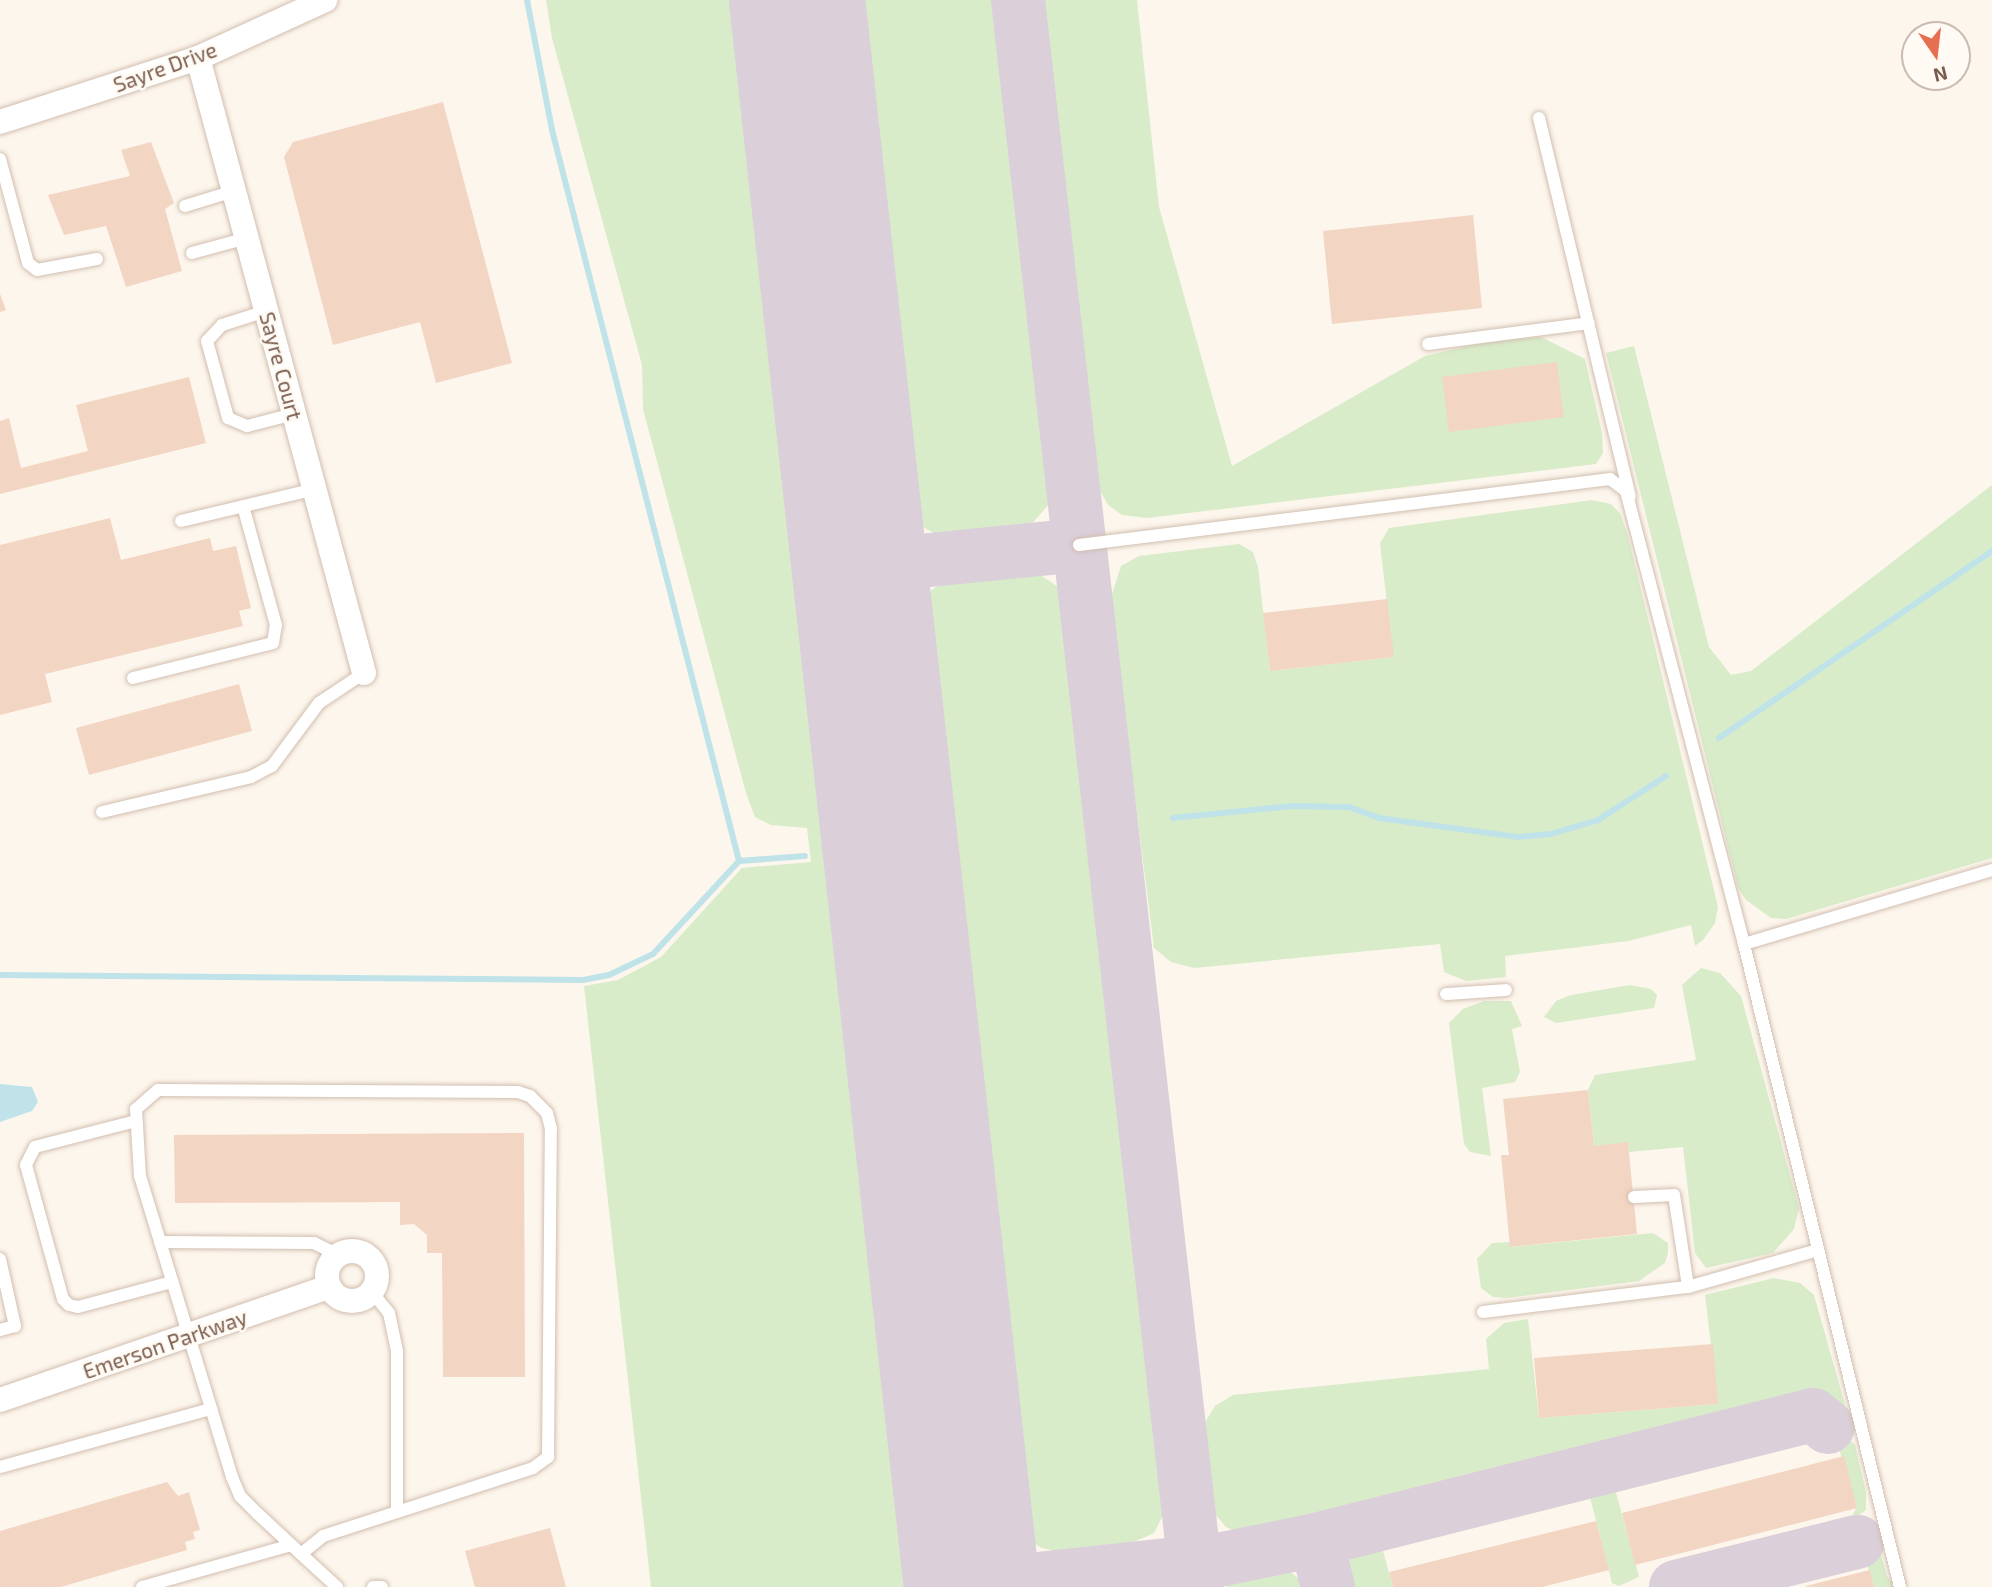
<!DOCTYPE html>
<style>
body{margin:0}
#map{position:relative;width:1992px;height:1587px;overflow:hidden;background:#fdf6ec;font-family:"Exo 2",sans-serif}
div>[style]{position:absolute}
.green>*{inset:0;background:#d8ecc9}
.water>*{inset:0;background:#bfe3e8}
.stream>*{height:6px;margin:-3px;padding:0 3px;transform-origin:3px;border-radius:3px;background:#bfe3e8}
.taxiway>*{height:54px;margin:-27px;padding:0 27px;transform-origin:27px;border-radius:27px;background:#dbcfda}
.runway>*{height:136px;margin:-68px;padding:0 68px;transform-origin:68px;border-radius:68px;background:#dbcfda}
.building>*{inset:0;background:#f3d5c3}
.roads{filter:drop-shadow(0 0 2px #d1beb0) drop-shadow(0 0 2px #d1beb0)}
.lane>*{height:12px;margin:-6px;padding:0 6px;transform-origin:6px;border-radius:6px;background:#fff}
.street>*{height:24px;margin:-12px;padding:0 12px;transform-origin:12px;border-radius:12px;background:#fff}
.street>.ring{margin:-12px;padding:0;box-sizing:content-box;background:none;border:24px solid #fff;border-radius:50%}
span{translate:-50% -50%;white-space:nowrap;text-align:center;line-height:1.15;-webkit-text-stroke:5px #fffaf3;paint-order:stroke}
.street-label{font-size:21px;color:#7a5c4d}
.north{position:absolute;left:1901px;top:21px;width:70px;height:70px;box-sizing:border-box;background:#fffaf3;border:2px solid #cabbb1;border-radius:50%;rotate:166deg;font-size:19px;font-weight:700;line-height:28px;text-align:center;color:#7a5c4d}
.north::after{content:'';display:block;margin:auto;width:24px;height:32px;background:#e76f51;clip-path:polygon(50% 0,100% 100%,50% 72%,0 100%)}
</style>
<div id="map">
<div class="green">
<i style="clip-path:polygon(546px 0,763px 0,941px 1587px,651px 1587px,584px 986px,618px 980px,661px 957px,742px 868px,811px 862px,807px 828px,771px 825px,755px 817px,746px 793px,643px 409px,642px 365px,552px 38px)"></i>
<i style="clip-path:polygon(832px 0,995px 0,1051px 488px,1050px 503px,1030px 526px,951px 536px,934px 533px,908px 519px,892px 497px,885px 470px)"></i>
<i style="clip-path:polygon(1044px 0,1137px 0,1159px 207px,1232px 466px,1425px 356px,1497px 339px,1541px 337px,1585px 359px,1602px 433px,1603px 453px,1596px 464px,1147px 518px,1122px 515px,1108px 505px,1099px 489px,1091px 442px)"></i>
<i style="clip-path:polygon(1634px 346px,1709px 647px,1731px 675px,1751px 671px,1992px 485px,1992px 858px,1786px 919px,1771px 918px,1746px 900px,1738px 888px,1606px 353px)"></i>
<i style="clip-path:polygon(1592px 500px,1611px 504px,1620px 513px,1628px 536px,1718px 907px,1715px 923px,1703px 940px,1695px 946px,1691px 925px,1628px 941px,1505px 956px,1506px 977px,1466px 981px,1444px 972px,1440px 944px,1194px 968px,1171px 962px,1154px 948px,1110px 600px,1121px 566px,1139px 556px,1239px 544px,1253px 552px,1258px 567px,1270px 671px,1393px 657px,1380px 543px,1389px 528px)"></i>
<i style="clip-path:polygon(1004px 570px,1033px 570px,1058px 587px,1062px 596px,1163px 1403px,1171px 1475px,1162px 1517px,1154px 1533px,1116px 1550px,1066px 1554px,1042px 1548px,1023px 1537px,1003px 1512px,916px 752px,906px 655px,910px 616px,919px 600px,941px 583px)"></i>
<i style="clip-path:polygon(1701px 968px,1720px 973px,1741px 996px,1799px 1208px,1794px 1229px,1773px 1253px,1706px 1268px,1695px 1253px,1683px 1147px,1629px 1152px,1628px 1143px,1594px 1146px,1588px 1090px,1595px 1075px,1696px 1060px,1682px 985px)"></i>
<i style="clip-path:polygon(1630px 985px,1651px 989px,1657px 995px,1654px 1008px,1556px 1023px,1544px 1017px,1556px 1001px,1571px 995px)"></i>
<i style="clip-path:polygon(1484px 1001px,1511px 1001px,1522px 1026px,1512px 1029px,1520px 1072px,1515px 1082px,1482px 1088px,1491px 1156px,1470px 1152px,1464px 1144px,1449px 1023px,1463px 1009px)"></i>
<i style="clip-path:polygon(1653px 1233px,1668px 1243px,1668px 1253px,1665px 1263px,1639px 1281px,1507px 1298px,1493px 1297px,1481px 1288px,1477px 1259px,1492px 1243px,1510px 1242px,1511px 1247px)"></i>
<i style="clip-path:polygon(1774px 1278px,1800px 1283px,1814px 1295px,1846px 1408px,1835px 1419px,1830px 1420px,1822px 1392px,1256px 1532px,1241px 1534px,1226px 1527px,1208px 1506px,1198px 1434px,1215px 1406px,1233px 1395px,1489px 1369px,1486px 1339px,1504px 1323px,1528px 1319px,1539px 1418px,1718px 1404px,1705px 1295px)"></i>
<i style="clip-path:polygon(1842px 1432px,1855px 1445px,1866px 1492px,1866px 1510px,1857px 1516px,1853px 1514px,1857px 1507px,1834px 1433px)"></i>
<i style="clip-path:polygon(1612px 1478px,1639px 1577px,1619px 1586px,1612px 1583px,1587px 1485px)"></i>
<i style="clip-path:polygon(1864px 1528px,1875px 1532px,1887px 1576px,1896px 1587px,1874px 1587px,1861px 1545px)"></i>
<i style="clip-path:polygon(1379px 1537px,1393px 1587px,1347px 1587px,1344px 1553px,1349px 1545px)"></i>
<i style="clip-path:polygon(1267px 1565px,1284px 1567px,1309px 1587px,1226px 1587px,1248px 1569px)"></i>
</div>
<div class="water">
<i style="clip-path:polygon(0 1084px,32px 1087px,38px 1102px,32px 1111px,0 1122px)"></i>
</div>
<div class="stream">
<i style="left:527px;top:0;width:132px;rotate:79.1deg"></i>
<i style="left:552px;top:130px;width:755px;rotate:75.65deg"></i>
<i style="left:1719px;top:738px;width:331px;rotate:-34.4deg"></i>
<i style="left:1173px;top:818px;width:119px;rotate:-5.8deg"></i>
<i style="left:1291px;top:806px;width:58px;rotate:1deg"></i>
<i style="left:1349px;top:807px;width:32px;rotate:20deg"></i>
<i style="left:1379px;top:818px;width:139px;rotate:7.8deg"></i>
<i style="left:1517px;top:837px;width:34px;rotate:-5deg"></i>
<i style="left:1551px;top:834px;width:49px;rotate:-16.6deg"></i>
<i style="left:1598px;top:820px;width:81px;rotate:-32.9deg"></i>
<i style="left:0;top:975px;width:583px;rotate:0.49deg"></i>
<i style="left:583px;top:980px;width:26px;rotate:-11deg"></i>
<i style="left:609px;top:975px;width:49px;rotate:-25.5deg"></i>
<i style="left:653px;top:954px;width:127px;rotate:-47.2deg"></i>
<i style="left:739px;top:861px;width:66px;rotate:-4.3deg"></i>
</div>
<div class="taxiway">
<i style="left:1018px;top:0;width:1597px;rotate:83.56deg"></i>
<i style="left:860px;top:567px;width:220px;rotate:-5.7deg"></i>
<i style="left:1316px;top:1540px;width:512px;rotate:-14.12deg"></i>
<i style="left:1813px;top:1415px;width:19px;rotate:39deg"></i>
<i style="left:972px;top:1586px;width:252px;rotate:-6.1deg"></i>
<i style="left:1223px;top:1559px;width:95px;rotate:-11.5deg"></i>
<i style="left:1316px;top:1540px;width:49px;rotate:75.7deg"></i>
<i style="left:1676px;top:1587px;width:187px;rotate:-14deg"></i>
</div>
<div class="runway">
<i style="left:797px;top:0;width:1597px;rotate:83.71deg"></i>
</div>
<div class="building">
<i style="clip-path:polygon(443px 102px,512px 363px,436px 383px,420px 322px,333px 345px,284px 157px,293px 142px)"></i>
<i style="clip-path:polygon(151px 142px,174px 203px,165px 209px,182px 271px,126px 287px,106px 226px,64px 235px,48px 195px,130px 176px,121px 150px)"></i>
<i style="clip-path:polygon(1473px 215px,1482px 308px,1332px 324px,1323px 231px)"></i>
<i style="clip-path:polygon(0 294px,6px 310px,0 312px)"></i>
<i style="clip-path:polygon(1557px 362px,1564px 417px,1449px 432px,1442px 377px)"></i>
<i style="clip-path:polygon(189px 377px,206px 443px,0 494px,0 421px,9px 418px,21px 468px,88px 451px,76px 405px)"></i>
<i style="clip-path:polygon(110px 518px,121px 560px,210px 538px,213px 551px,236px 546px,251px 608px,239px 611px,243px 626px,45px 674px,52px 702px,0 715px,0 545px)"></i>
<i style="clip-path:polygon(1387px 599px,1394px 657px,1270px 671px,1263px 613px)"></i>
<i style="clip-path:polygon(239px 684px,252px 731px,89px 775px,76px 728px)"></i>
<i style="clip-path:polygon(1588px 1090px,1594px 1146px,1628px 1142px,1637px 1234px,1510px 1247px,1501px 1155px,1509px 1155px,1503px 1099px)"></i>
<i style="clip-path:polygon(524px 1133px,525px 1377px,443px 1377px,442px 1253px,427px 1253px,427px 1235px,414px 1224px,400px 1225px,400px 1202px,175px 1203px,174px 1135px)"></i>
<i style="clip-path:polygon(1713px 1344px,1718px 1404px,1539px 1418px,1534px 1358px)"></i>
<i style="clip-path:polygon(1844px 1456px,1857px 1508px,1635px 1565px,1622px 1513px)"></i>
<i style="clip-path:polygon(167px 1482px,178px 1496px,189px 1492px,200px 1530px,193px 1532px,195px 1539px,185px 1542px,187px 1550px,61px 1587px,0 1587px,0 1531px)"></i>
<i style="clip-path:polygon(1596px 1521px,1609px 1570px,1542px 1587px,1393px 1587px,1389px 1572px)"></i>
<i style="clip-path:polygon(550px 1528px,566px 1587px,475px 1587px,465px 1551px)"></i>
<i style="clip-path:polygon(1870px 1570px,1874px 1587px,1806px 1587px,1806px 1586px)"></i>
</div>
<div class="roads">
<div class="lane">
<i style="left:1539px;top:118px;width:389px;rotate:76.5deg"></i>
<i style="left:0;top:159px;width:108px;rotate:74.9deg"></i>
<i style="left:28px;top:263px;width:11px;rotate:38deg"></i>
<i style="left:37px;top:270px;width:61px;rotate:-10.4deg"></i>
<i style="left:185px;top:206px;width:51px;rotate:-17deg"></i>
<i style="left:192px;top:253px;width:57px;rotate:-15.3deg"></i>
<i style="left:266px;top:311px;width:46px;rotate:162.3deg"></i>
<i style="left:222px;top:325px;width:22px;rotate:133deg"></i>
<i style="left:207px;top:341px;width:80px;rotate:74.7deg"></i>
<i style="left:228px;top:418px;width:21px;rotate:23deg"></i>
<i style="left:247px;top:426px;width:49px;rotate:-14.3deg"></i>
<i style="left:1428px;top:344px;width:162px;rotate:-7.4deg"></i>
<i style="left:181px;top:521px;width:138px;rotate:-13.4deg"></i>
<i style="left:1079px;top:545px;width:535px;rotate:-7.09deg"></i>
<i style="left:1610px;top:479px;width:20px;rotate:37deg"></i>
<i style="left:1626px;top:491px;width:468px;rotate:75.4deg"></i>
<i style="left:1744px;top:944px;width:662px;rotate:76.36deg"></i>
<i style="left:133px;top:678px;width:144px;rotate:-14deg"></i>
<i style="left:273px;top:643px;width:18px;rotate:-81deg"></i>
<i style="left:276px;top:625px;width:123px;rotate:-105.5deg"></i>
<i style="left:102px;top:812px;width:153px;rotate:-13.2deg"></i>
<i style="left:251px;top:777px;width:24px;rotate:-28deg"></i>
<i style="left:272px;top:766px;width:79px;rotate:-53.3deg"></i>
<i style="left:319px;top:703px;width:54px;rotate:-33.7deg"></i>
<i style="left:1744px;top:944px;width:259px;rotate:-16.6deg"></i>
<i style="left:1446px;top:994px;width:60px;rotate:-3.8deg"></i>
<i style="left:136px;top:1121px;width:104px;rotate:165.6deg"></i>
<i style="left:35px;top:1147px;width:20px;rotate:117deg"></i>
<i style="left:26px;top:1165px;width:139px;rotate:74.6deg"></i>
<i style="left:63px;top:1299px;width:8px;rotate:45deg"></i>
<i style="left:69px;top:1305px;width:9px;rotate:13deg"></i>
<i style="left:78px;top:1307px;width:97px;rotate:-14.9deg"></i>
<i style="left:1634px;top:1197px;width:40px;rotate:-2.9deg"></i>
<i style="left:1674px;top:1195px;width:93px;rotate:81.3deg"></i>
<i style="left:160px;top:1242px;width:154px;rotate:0.4deg"></i>
<i style="left:314px;top:1243px;width:28px;rotate:26deg"></i>
<i style="left:0;top:1259px;width:69px;rotate:77.4deg"></i>
<i style="left:15px;top:1326px;width:16px;rotate:165deg"></i>
<i style="left:372px;top:1292px;width:27px;rotate:51deg"></i>
<i style="left:389px;top:1313px;width:40px;rotate:78deg"></i>
<i style="left:397px;top:1352px;width:160px;rotate:90deg"></i>
<i style="left:1483px;top:1312px;width:207px;rotate:-7deg"></i>
<i style="left:1688px;top:1287px;width:135px;rotate:-15.9deg"></i>
<i style="left:0;top:1467px;width:219px;rotate:-15.4deg"></i>
<i style="left:301px;top:1554px;width:28px;rotate:-39deg"></i>
<i style="left:323px;top:1536px;width:221px;rotate:-17.9deg"></i>
<i style="left:533px;top:1468px;width:19px;rotate:-36deg"></i>
<i style="left:548px;top:1457px;width:328px;rotate:-89.5deg"></i>
<i style="left:551px;top:1129px;width:16px;rotate:-104deg"></i>
<i style="left:547px;top:1113px;width:24px;rotate:-135deg"></i>
<i style="left:530px;top:1096px;width:13px;rotate:-162deg"></i>
<i style="left:518px;top:1092px;width:360px;rotate:-179.7deg"></i>
<i style="left:158px;top:1090px;width:29px;rotate:139deg"></i>
<i style="left:136px;top:1109px;width:67px;rotate:86.6deg"></i>
<i style="left:140px;top:1176px;width:315px;rotate:73deg"></i>
<i style="left:232px;top:1477px;width:21px;rotate:67deg"></i>
<i style="left:240px;top:1496px;width:25px;rotate:45deg"></i>
<i style="left:258px;top:1514px;width:59px;rotate:42.9deg"></i>
<i style="left:301px;top:1554px;width:49px;rotate:42.5deg"></i>
<i style="left:142px;top:1587px;width:155px;rotate:-15.7deg"></i>
<i style="left:373px;top:1587px;width:9px"></i>
</div>
<div class="street">
<i style="left:198px;top:58px;width:637px;rotate:74.89deg"></i>
<i style="left:0;top:122px;width:208px;rotate:-17.9deg"></i>
<i style="left:198px;top:58px;width:140px;rotate:-24.5deg"></i>
<i class="ring" style="left:327px;top:1251px;width:26px;height:26px"></i>
<i style="left:0;top:1400px;width:348px;rotate:-19deg"></i>
</div>
</div>
<div class="street-label">
<span style="left:165px;top:67px;rotate:-20deg">Sayre Drive</span>
<span style="left:281px;top:366px;rotate:75deg">Sayre Court</span>
<span style="left:165px;top:1344px;rotate:-19deg">Emerson Parkway</span>
</div>
<div class="north">N</div>
</div>
